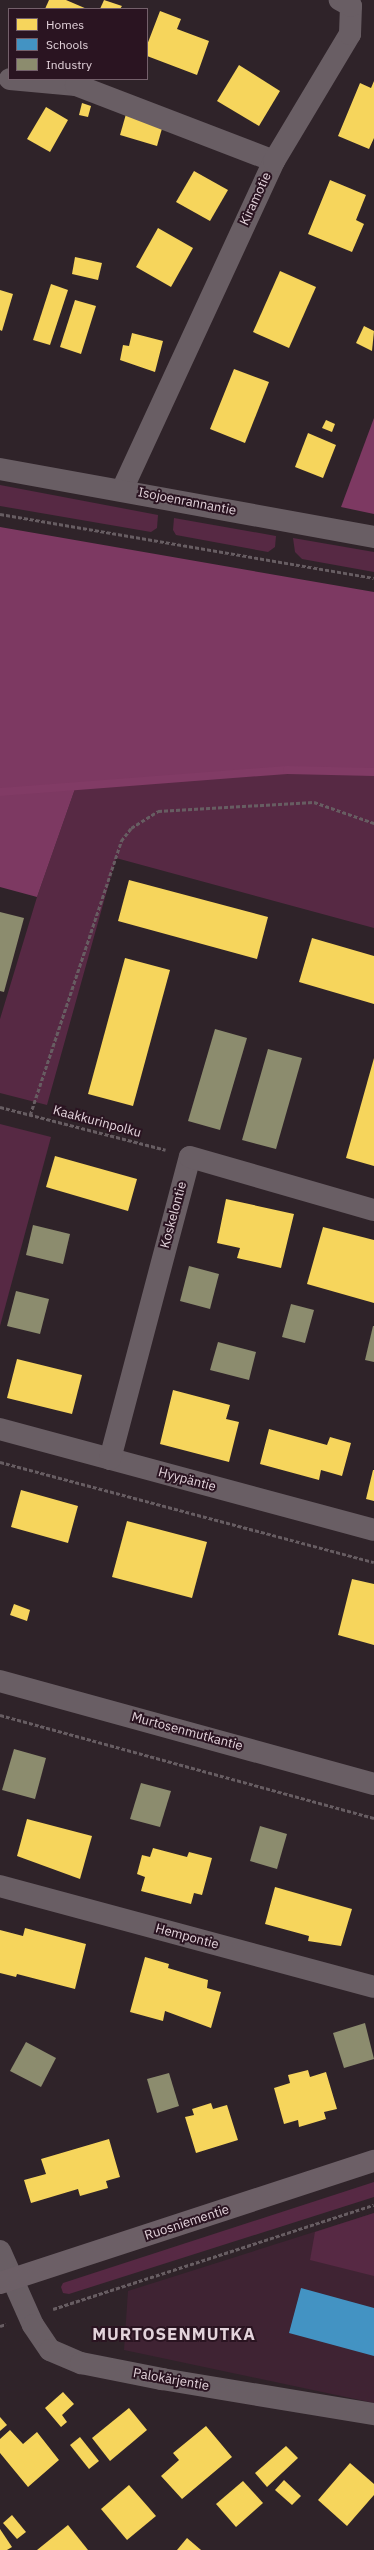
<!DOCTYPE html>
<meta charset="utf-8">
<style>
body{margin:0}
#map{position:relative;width:374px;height:2550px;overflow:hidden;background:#2f2329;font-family:"IBM Plex Sans",sans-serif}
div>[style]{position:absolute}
.built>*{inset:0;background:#3f2333}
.green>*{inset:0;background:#572944}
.forest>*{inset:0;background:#7d3962}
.homes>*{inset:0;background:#f6d55c}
.schools>*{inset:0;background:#4393c3}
.industry>*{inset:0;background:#8c8c6e}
.stream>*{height:8px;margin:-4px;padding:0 4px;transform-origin:4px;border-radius:4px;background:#813b65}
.path>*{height:2.5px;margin-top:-1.25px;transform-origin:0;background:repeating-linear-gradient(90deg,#675d62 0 4px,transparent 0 6px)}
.minor>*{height:22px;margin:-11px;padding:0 11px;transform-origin:11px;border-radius:11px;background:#695e64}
.tertiary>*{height:22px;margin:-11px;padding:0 11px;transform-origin:11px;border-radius:11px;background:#695e64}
.secondary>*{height:22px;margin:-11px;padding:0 11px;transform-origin:11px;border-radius:11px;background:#6c5f66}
span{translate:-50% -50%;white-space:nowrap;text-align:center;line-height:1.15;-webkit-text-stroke:4px #2a1421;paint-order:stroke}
.street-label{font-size:13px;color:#e3d3db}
.district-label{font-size:17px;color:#e3d3db;font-weight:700;letter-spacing:1px}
.legend{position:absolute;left:8px;top:8px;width:140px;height:72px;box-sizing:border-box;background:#2a1421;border:1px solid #74606b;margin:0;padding:5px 7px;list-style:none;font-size:12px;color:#e3d3db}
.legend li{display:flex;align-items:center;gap:8px;height:20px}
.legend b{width:20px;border:1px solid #74606b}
</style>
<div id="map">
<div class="built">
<i style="clip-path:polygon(374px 2213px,374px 2403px,124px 2350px,128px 2291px)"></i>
</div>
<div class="green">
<i style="clip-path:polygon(0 485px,158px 515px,157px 528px,151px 532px,0 506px)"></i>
<i style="clip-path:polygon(174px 518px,276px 536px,275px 547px,268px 552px,176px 535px,173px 530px)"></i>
<i style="clip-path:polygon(293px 538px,374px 552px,374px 572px,302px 559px,295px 552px)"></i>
<i style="clip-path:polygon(287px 770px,374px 772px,374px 928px,116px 858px,47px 1105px,0 1093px,0 1019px,37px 897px,76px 786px)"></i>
<i style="clip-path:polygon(0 1124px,51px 1137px,0 1326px)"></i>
<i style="clip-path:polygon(374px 2182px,374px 2197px,69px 2294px,63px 2293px,61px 2287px,63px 2283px)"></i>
<i style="clip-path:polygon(374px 2213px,374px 2276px,310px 2260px,315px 2232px)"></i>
</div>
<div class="forest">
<i style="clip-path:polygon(374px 418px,374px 514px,341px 507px)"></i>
<i style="clip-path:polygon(0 527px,374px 592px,374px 772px,287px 770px,76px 786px,37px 897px,0 887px)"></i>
</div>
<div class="homes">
<i style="clip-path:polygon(49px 0,66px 0,87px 9px,45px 9px)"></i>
<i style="clip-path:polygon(104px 0,122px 6px,120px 9px,100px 9px)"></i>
<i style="clip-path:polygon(160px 11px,181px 19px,177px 29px,209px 41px,197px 75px,147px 56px,147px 45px)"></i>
<i style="clip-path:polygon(239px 65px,280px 91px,259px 126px,217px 101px)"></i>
<i style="clip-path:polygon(374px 81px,374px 138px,369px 149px,338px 136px,360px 83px,371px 88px)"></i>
<i style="clip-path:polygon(82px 103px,91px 106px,88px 117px,79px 115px)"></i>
<i style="clip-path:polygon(46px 107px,68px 120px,50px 152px,27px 139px)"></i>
<i style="clip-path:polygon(126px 114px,163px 125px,157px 146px,120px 135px)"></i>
<i style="clip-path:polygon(194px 171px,228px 190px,210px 221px,176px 202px)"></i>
<i style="clip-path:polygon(330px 180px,366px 195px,356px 220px,364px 224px,352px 252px,308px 234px)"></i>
<i style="clip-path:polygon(158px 228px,193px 248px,171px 287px,136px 267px)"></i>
<i style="clip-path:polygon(75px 257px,102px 263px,98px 280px,72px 274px)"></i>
<i style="clip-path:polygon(280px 271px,316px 287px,289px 348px,253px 332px)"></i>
<i style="clip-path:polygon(51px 284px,68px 290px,50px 345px,33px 340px)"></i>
<i style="clip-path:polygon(0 290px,13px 294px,2px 331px,0 330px)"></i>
<i style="clip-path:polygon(75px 300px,96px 306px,81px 354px,60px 347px)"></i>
<i style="clip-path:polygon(364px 326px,374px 331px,372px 351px,356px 343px)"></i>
<i style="clip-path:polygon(132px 333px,163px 341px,155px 372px,120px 360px,123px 345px,129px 346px)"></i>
<i style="clip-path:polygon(234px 369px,269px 382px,245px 443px,210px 429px)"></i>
<i style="clip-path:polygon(326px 420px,335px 424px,332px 432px,322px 428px)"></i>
<i style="clip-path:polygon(308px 433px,336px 445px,323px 478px,295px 467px)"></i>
<i style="clip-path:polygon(129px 880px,268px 917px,257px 959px,118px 921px)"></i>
<i style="clip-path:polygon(312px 938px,374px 956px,374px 1004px,299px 982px)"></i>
<i style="clip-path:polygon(125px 958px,170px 970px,133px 1106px,88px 1094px)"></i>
<i style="clip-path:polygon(374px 1058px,374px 1166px,346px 1158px)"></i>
<i style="clip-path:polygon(55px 1156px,137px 1179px,128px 1211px,46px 1187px)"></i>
<i style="clip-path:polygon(226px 1199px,294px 1214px,281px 1268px,237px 1258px,240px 1248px,217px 1243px)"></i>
<i style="clip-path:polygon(323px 1227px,374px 1240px,374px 1303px,307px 1284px)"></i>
<i style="clip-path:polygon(17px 1359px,82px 1375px,72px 1414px,7px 1398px)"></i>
<i style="clip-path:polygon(173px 1390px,230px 1405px,226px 1419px,239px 1422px,229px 1462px,160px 1444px)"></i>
<i style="clip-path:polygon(269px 1429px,327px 1445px,330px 1437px,351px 1443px,342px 1476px,321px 1470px,319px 1480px,260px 1464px)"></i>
<i style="clip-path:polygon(373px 1470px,374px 1470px,374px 1501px,366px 1499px)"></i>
<i style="clip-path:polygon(21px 1490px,78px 1506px,68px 1543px,11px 1527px)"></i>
<i style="clip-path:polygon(127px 1521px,207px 1542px,192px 1598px,112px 1577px)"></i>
<i style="clip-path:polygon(352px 1579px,374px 1584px,374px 1645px,338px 1635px)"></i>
<i style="clip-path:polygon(14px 1604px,30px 1610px,27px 1621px,10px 1615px)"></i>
<i style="clip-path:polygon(27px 1819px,92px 1836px,80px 1879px,17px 1856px)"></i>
<i style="clip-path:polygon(153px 1848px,187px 1857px,189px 1852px,212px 1858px,202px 1895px,194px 1893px,191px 1904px,141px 1891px,145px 1877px,137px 1874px,142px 1855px,150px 1857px)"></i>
<i style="clip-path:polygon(275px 1887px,352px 1909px,341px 1946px,308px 1941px,309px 1936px,265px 1924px)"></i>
<i style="clip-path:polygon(25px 1928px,86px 1944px,75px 1989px,17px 1974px,16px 1977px,0 1973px,0 1930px,23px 1936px)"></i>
<i style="clip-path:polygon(145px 1957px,169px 1964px,168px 1968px,208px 1980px,207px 1988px,221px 1992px,211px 2028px,165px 2011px,163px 2021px,130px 2012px)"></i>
<i style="clip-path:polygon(308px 2070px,310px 2077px,326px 2072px,337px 2109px,324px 2112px,326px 2119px,299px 2127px,298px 2120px,284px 2124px,274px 2088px,290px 2083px,288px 2075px)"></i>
<i style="clip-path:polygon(211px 2103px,213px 2109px,227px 2105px,238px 2140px,196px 2153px,185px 2117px,194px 2115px,192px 2109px)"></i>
<i style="clip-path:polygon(109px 2139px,120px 2177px,106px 2181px,108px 2188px,80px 2196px,78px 2189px,31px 2203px,24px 2180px,46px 2174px,41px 2159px)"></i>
<i style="clip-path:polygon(63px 2392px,74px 2404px,62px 2415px,67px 2422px,61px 2427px,45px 2408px)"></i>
<i style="clip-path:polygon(129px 2408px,147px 2430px,110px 2461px,92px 2438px)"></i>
<i style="clip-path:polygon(0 2417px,7px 2425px,0 2431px)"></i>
<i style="clip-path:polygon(206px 2426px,232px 2457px,182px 2499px,161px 2476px,179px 2460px,173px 2453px)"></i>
<i style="clip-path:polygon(10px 2430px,23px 2444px,37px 2432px,59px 2460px,28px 2487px,0 2453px,0 2439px)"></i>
<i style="clip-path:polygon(80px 2437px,99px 2461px,89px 2469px,70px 2445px)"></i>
<i style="clip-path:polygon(286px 2446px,298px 2458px,267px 2487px,255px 2473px)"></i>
<i style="clip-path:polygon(350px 2463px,374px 2484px,374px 2495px,347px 2526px,318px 2500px)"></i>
<i style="clip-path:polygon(284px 2480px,301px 2496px,292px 2505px,275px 2490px)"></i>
<i style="clip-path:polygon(243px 2481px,263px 2503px,236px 2527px,216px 2504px)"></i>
<i style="clip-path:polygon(129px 2485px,156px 2516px,127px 2540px,101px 2509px)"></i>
<i style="clip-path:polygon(12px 2515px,26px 2532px,17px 2539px,3px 2523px)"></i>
<i style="clip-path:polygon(68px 2525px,88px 2550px,37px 2550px)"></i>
<i style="clip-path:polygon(0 2529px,12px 2547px,7px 2550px,0 2550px)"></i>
<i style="clip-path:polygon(187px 2538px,201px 2550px,177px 2550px)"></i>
</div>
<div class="schools">
<i style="clip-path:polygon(301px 2288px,374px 2308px,374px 2356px,289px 2333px)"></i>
</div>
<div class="industry">
<i style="clip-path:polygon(0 912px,24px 918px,4px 992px,0 991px)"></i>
<i style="clip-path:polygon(215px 1029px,247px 1038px,220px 1130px,188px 1121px)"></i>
<i style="clip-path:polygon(268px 1049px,302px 1058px,276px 1149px,242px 1140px)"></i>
<i style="clip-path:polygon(33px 1225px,70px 1234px,63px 1264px,26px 1255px)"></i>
<i style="clip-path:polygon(189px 1266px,219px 1274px,210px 1309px,180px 1301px)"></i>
<i style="clip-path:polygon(16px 1291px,49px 1299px,40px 1334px,7px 1326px)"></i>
<i style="clip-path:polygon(291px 1304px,314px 1310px,305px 1343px,282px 1337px)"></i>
<i style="clip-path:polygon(373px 1326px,374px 1326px,374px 1362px,365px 1360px)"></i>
<i style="clip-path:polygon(218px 1342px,256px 1352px,249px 1380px,210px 1370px)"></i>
<i style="clip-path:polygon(14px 1749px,46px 1758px,35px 1799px,2px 1790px)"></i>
<i style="clip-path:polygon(141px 1783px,171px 1791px,160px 1827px,130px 1819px)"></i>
<i style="clip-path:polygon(260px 1826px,287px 1834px,277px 1869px,250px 1861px)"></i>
<i style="clip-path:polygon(365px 2023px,374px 2059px,344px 2068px,333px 2033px)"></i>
<i style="clip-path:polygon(26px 2042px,56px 2058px,41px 2087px,10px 2071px)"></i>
<i style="clip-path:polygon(169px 2073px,179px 2106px,157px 2113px,147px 2079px)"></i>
</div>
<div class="stream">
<i style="left:0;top:792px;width:288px;rotate:-4.4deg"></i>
<i style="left:287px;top:770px;width:87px;rotate:1.3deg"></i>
</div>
<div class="path">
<i style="left:0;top:514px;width:379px;rotate:9.7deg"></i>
<i style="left:0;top:1107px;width:171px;rotate:14.5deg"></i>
<i style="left:30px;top:1115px;width:289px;rotate:-71.6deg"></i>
<i style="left:121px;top:841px;width:16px;rotate:-52deg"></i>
<i style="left:131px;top:828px;width:32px;rotate:-32deg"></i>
<i style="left:158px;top:811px;width:156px;rotate:-3.3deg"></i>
<i style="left:314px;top:802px;width:64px;rotate:19.3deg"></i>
<i style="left:0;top:1462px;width:387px;rotate:15deg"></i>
<i style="left:0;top:1715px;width:388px;rotate:15.4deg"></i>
<i style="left:53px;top:2309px;width:337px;rotate:-18deg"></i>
<i style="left:0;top:2326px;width:6px;rotate:-18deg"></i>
</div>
<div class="minor">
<i style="left:10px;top:79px;width:66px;rotate:5.2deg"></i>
<i style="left:76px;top:85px;width:212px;rotate:21deg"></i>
<i style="left:122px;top:490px;width:362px;rotate:-65.2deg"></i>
<i style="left:274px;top:161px;width:148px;rotate:-59.1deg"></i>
<i style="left:350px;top:34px;width:28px;rotate:-88deg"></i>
<i style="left:351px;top:6px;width:13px;rotate:-151deg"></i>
<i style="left:0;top:1429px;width:387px;rotate:15.1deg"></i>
<i style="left:110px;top:1459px;width:312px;rotate:-75.2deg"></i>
<i style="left:190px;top:1157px;width:191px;rotate:16.1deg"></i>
<i style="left:0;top:1886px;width:387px;rotate:15.1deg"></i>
<i style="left:0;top:2251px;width:81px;rotate:66deg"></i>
<i style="left:33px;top:2325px;width:30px;rotate:56deg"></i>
<i style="left:50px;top:2350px;width:34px;rotate:23deg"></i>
<i style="left:81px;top:2363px;width:83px;rotate:11.2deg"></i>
<i style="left:162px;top:2379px;width:215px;rotate:9.4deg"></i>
</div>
<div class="tertiary">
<i style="left:0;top:469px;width:380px;rotate:10.3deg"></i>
<i style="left:0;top:1681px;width:388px;rotate:15.4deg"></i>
</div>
<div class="secondary">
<i style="left:0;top:2283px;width:393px;rotate:-18.1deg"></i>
</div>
<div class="street-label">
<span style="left:256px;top:199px;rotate:-65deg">Kiramotie</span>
<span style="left:187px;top:502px;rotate:11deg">Isojoenrannantie</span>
<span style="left:97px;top:1122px;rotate:15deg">Kaakkurinpolku</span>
<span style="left:174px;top:1215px;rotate:-75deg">Koskelontie</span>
<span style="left:187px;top:1480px;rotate:15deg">Hyypäntie</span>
<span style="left:187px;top:1732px;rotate:15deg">Murtosenmutkantie</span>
<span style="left:187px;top:1937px;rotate:15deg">Hempontie</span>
<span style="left:187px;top:2223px;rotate:-18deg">Ruosniementie</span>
<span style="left:171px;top:2380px;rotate:10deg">Palokärjentie</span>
</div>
<div class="district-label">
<span style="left:174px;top:2335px">MURTOSENMUTKA</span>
</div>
<ul class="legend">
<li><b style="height:11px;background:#f6d55c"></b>Homes</li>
<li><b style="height:11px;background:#4393c3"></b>Schools</li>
<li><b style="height:11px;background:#8c8c6e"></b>Industry</li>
</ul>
</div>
